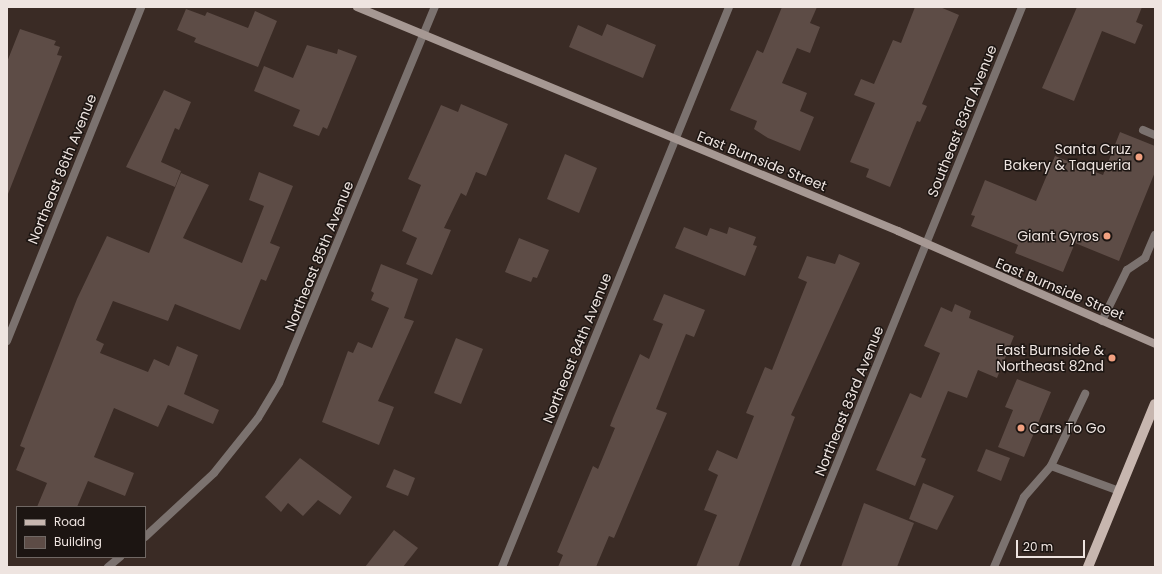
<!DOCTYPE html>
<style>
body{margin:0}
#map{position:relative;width:1162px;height:574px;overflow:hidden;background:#3a2b25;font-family:Poppins,sans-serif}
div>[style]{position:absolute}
.building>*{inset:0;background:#5d4c46}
.lane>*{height:8px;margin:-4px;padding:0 4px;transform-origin:4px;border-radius:4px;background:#7b726f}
.street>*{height:8px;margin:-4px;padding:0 4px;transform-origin:4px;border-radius:4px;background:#7b726f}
.secondary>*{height:8px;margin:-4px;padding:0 4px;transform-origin:4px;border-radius:4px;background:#a69893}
.primary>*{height:10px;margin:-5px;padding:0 5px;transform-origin:5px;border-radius:5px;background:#c7b6af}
.dots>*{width:11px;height:11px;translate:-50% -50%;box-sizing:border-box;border:2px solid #1c1512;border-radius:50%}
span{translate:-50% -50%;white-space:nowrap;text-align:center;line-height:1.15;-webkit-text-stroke:3px #1c1512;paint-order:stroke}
.street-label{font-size:14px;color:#eee4e0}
.poi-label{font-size:14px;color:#eee4e0}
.right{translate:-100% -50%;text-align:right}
.left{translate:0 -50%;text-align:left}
.frame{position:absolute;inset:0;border:8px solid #eee4e0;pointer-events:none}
.legend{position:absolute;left:16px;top:506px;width:130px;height:52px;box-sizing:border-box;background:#1c1512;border:1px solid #706864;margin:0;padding:5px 7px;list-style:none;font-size:12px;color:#eee4e0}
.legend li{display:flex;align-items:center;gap:8px;height:20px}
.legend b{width:20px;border:1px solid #706864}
.scale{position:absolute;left:1016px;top:540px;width:69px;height:18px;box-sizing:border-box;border:2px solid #eee4e0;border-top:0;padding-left:5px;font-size:12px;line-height:14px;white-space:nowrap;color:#eee4e0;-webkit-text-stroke:3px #1c1512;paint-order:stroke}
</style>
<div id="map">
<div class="building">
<i style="clip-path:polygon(782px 7px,817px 7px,810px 23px,820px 27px,810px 53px,797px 48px,782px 83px,807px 93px,800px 111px,814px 117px,800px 151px,768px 138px,754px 129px,757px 121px,730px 110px,757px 50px,763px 53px)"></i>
<i style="clip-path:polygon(915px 7px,940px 7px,959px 15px,922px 104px,927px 106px,920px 122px,917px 121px,890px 187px,866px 177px,869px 169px,850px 162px,875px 103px,854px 95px,861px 79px,874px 84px,893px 40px,901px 43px)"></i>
<i style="clip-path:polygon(1077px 7px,1142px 7px,1136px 22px,1143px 25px,1135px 44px,1102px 31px,1074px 101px,1042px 88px)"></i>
<i style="clip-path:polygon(186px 9px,205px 16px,207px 12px,248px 28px,255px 11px,277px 21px,258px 67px,194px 42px,196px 38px,177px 30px)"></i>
<i style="clip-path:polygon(607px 24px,656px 45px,643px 78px,569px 47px,578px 25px,602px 36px)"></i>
<i style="clip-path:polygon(20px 29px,56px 41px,54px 45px,60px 47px,57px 55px,62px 56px,8px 194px,7px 62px)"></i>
<i style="clip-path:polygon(307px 45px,337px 54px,338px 49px,357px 56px,327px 129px,323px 127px,319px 136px,293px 126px,300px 110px,254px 91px,264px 66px,293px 78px)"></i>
<i style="clip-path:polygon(164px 90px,191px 102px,179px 130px,175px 128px,161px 162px,181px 171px,175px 187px,126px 167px)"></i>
<i style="clip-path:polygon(461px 104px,508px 124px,486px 176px,476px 172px,466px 196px,461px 193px,444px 228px,451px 230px,432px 275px,406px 264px,417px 238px,402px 231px,421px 185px,408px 179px,441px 105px,458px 112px)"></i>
<i style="clip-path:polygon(1120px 132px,1155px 146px,1155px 172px,1119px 261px,1075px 243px,1063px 272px,1015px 253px,1018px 245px,971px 226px,975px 216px,971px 215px,985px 180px,1036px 201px,1055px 156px,1103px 175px)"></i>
<i style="clip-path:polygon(565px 154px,597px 168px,579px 213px,547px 199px)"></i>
<i style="clip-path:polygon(259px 172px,293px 186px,270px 243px,280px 247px,266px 281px,261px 279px,240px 330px,175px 304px,168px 321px,113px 301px,96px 340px,104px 344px,100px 353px,148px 372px,154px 359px,169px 366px,177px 346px,198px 355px,184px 394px,219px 410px,213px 424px,168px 405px,158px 427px,114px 408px,94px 457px,134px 473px,125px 496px,88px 481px,77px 507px,37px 507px,47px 483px,16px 470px,25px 448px,20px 446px,77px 299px,107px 236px,149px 253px,181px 173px,209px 185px,183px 238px,242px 263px,264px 206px,249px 200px)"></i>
<i style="clip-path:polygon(684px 227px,707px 236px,710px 228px,727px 234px,729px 227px,756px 237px,753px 245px,757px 246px,745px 276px,675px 248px)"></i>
<i style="clip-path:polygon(519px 238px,549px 250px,537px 278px,533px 277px,531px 282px,505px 272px)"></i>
<i style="clip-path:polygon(839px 254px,860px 263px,791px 415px,795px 417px,738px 567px,696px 567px,717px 515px,704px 510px,718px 475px,708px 470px,717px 450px,737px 459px,754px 416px,746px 413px,765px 367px,772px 370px,807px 282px,798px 278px,807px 256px,835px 264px)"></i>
<i style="clip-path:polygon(381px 264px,418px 279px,404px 318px,414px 321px,378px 401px,394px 407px,379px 445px,322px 422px,348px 351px,353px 353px,358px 342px,372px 348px,389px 308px,371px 300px,374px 293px,371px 291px)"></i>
<i style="clip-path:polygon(664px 294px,705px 310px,694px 337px,686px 334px,656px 409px,667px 413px,614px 538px,609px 536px,596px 567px,558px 567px,563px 555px,557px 552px,593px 466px,598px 469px,615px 428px,610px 426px,613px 418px,640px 354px,649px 359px,663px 324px,653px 320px)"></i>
<i style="clip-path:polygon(955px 304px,971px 311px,969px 318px,1014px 336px,997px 378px,978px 370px,967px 398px,948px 391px,921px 457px,926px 459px,915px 486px,876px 470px,910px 393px,921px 398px,940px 353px,924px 346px,941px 307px,952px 312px)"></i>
<i style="clip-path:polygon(456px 338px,483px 349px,461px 404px,434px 393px)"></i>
<i style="clip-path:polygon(1017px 379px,1051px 392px,1024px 457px,998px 447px,1013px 410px,1005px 407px)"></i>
<i style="clip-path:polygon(986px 449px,1010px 458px,1001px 481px,977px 471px)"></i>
<i style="clip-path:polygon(300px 458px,352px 497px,340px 515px,318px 500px,303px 516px,288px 503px,281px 512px,265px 497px)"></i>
<i style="clip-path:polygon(394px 469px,415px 478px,408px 496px,386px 487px)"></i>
<i style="clip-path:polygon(923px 483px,954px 496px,937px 530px,909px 519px)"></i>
<i style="clip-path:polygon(864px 503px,914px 523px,897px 567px,841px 567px)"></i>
<i style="clip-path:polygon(394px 530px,418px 548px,403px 567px,365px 567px)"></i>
</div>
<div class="lane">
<i style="left:1143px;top:130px;width:13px;rotate:23deg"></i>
<i style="left:1102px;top:321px;width:57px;rotate:-63.9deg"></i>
<i style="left:1127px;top:270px;width:22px;rotate:-34deg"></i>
<i style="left:1145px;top:258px;width:25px;rotate:-67deg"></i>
<i style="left:1051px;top:466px;width:80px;rotate:-64.7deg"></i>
<i style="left:994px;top:567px;width:76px;rotate:-66.8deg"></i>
<i style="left:1024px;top:497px;width:41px;rotate:-48.9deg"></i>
<i style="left:1051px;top:466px;width:72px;rotate:20.2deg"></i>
</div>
<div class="street">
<i style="left:7px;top:341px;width:360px;rotate:-68.1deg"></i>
<i style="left:145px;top:537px;width:94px;rotate:-42.8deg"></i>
<i style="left:214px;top:473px;width:70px;rotate:-51.3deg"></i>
<i style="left:258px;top:418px;width:41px;rotate:-59deg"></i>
<i style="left:279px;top:383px;width:407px;rotate:-67.5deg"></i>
<i style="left:108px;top:567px;width:16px;rotate:-40deg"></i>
<i style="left:502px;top:567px;width:604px;rotate:-67.93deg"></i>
<i style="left:795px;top:567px;width:604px;rotate:-67.93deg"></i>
</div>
<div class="secondary">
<i style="left:357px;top:7px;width:586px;rotate:22.49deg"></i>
<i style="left:898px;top:231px;width:281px;rotate:23.7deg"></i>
</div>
<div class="primary">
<i style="left:1088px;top:567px;width:176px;rotate:-67.7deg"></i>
</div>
<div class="dots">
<i style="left:1139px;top:157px;background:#f2a080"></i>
<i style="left:1107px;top:236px;background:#f2a080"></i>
<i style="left:1112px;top:358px;background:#f2a080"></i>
<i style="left:1021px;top:428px;background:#f2a080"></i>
</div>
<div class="street-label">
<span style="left:962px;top:121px;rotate:-68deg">Southeast 83rd Avenue</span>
<span style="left:762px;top:161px;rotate:22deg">East Burnside Street</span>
<span style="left:62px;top:169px;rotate:-68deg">Northeast 86th Avenue</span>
<span style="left:319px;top:256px;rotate:-68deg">Northeast 85th Avenue</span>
<span style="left:1060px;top:289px;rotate:23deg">East Burnside Street</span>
<span style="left:577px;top:348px;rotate:-68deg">Northeast 84th Avenue</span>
<span style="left:849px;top:401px;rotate:-68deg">Northeast 83rd Avenue</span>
</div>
<div class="poi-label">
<span class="right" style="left:1131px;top:157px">Santa Cruz<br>Bakery &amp; Taqueria</span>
<span class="right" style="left:1099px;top:236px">Giant Gyros</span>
<span class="right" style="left:1104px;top:358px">East Burnside &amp;<br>Northeast 82nd</span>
<span class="left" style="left:1029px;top:428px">Cars To Go</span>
</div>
<div class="frame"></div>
<ul class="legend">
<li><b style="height:5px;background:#c7b6af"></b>Road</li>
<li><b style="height:11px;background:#5d4c46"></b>Building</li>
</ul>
<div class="scale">20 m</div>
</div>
